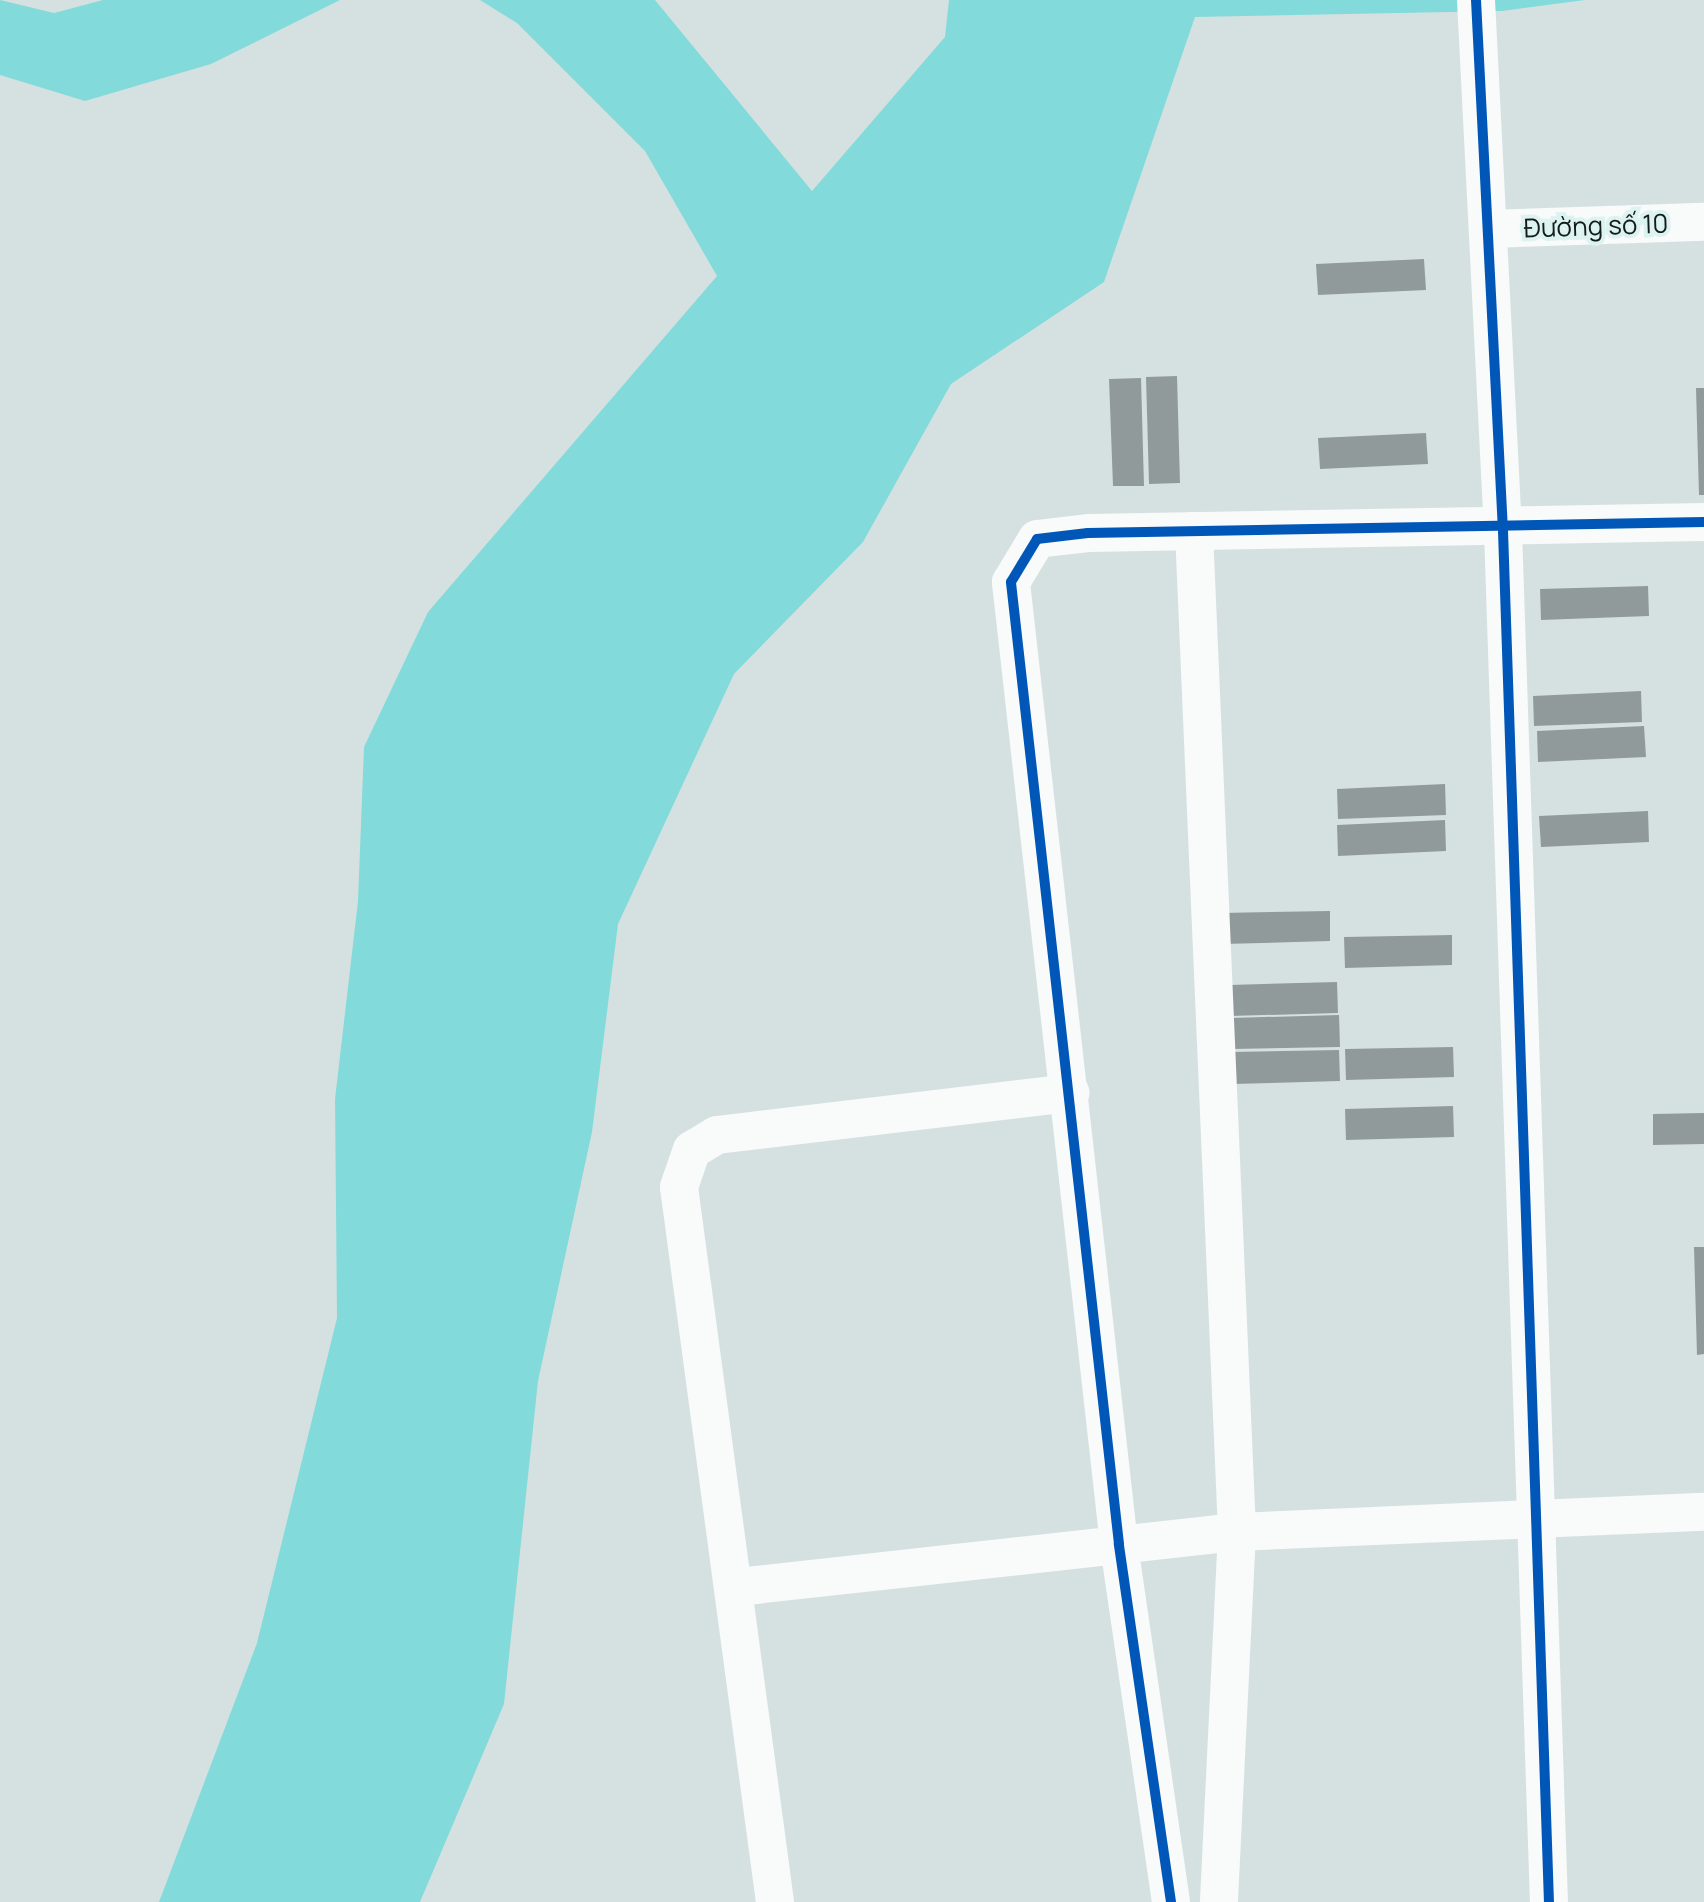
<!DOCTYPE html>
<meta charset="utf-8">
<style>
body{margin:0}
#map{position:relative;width:1704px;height:1902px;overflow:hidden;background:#d5e1e0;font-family:Manrope,sans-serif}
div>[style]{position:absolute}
.water>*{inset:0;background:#82dbda}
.building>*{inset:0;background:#919a9a}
.minor>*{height:38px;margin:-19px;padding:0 19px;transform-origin:19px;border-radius:19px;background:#f9fafa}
.cycleway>*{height:10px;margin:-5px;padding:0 5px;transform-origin:5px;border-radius:5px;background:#0057b8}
span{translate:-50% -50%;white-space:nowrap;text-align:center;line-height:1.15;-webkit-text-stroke:8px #ddf3f2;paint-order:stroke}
.street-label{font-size:26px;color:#141c1b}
</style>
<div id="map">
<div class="water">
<i style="clip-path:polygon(0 0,54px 13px,103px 0,340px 0,211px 64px,85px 101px,0 75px)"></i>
<i style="clip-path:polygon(480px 0,655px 0,812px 191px,945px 37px,949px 0,1585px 0,1502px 11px,1195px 17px,1104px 282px,951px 384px,863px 542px,734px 674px,618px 924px,592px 1132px,538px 1381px,504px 1704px,420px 1902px,159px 1902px,257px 1643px,337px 1318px,335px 1099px,358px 901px,364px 747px,428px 612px,717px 276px,645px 151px,517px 23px)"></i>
</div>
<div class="building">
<i style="clip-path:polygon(1424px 259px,1426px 290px,1318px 295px,1316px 264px)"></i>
<i style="clip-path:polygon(1177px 376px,1180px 483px,1149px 484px,1146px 377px)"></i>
<i style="clip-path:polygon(1141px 378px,1144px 486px,1113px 486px,1109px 379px)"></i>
<i style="clip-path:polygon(1696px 388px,1704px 388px,1704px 495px,1699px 495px)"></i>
<i style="clip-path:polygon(1426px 433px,1428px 464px,1320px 469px,1318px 438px)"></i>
<i style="clip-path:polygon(1648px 586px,1649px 616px,1541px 620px,1540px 589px)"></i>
<i style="clip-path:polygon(1641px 691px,1642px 722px,1534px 726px,1533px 696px)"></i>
<i style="clip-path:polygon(1644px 726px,1646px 757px,1538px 762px,1537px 731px)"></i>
<i style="clip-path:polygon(1445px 784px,1446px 815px,1338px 819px,1337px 789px)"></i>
<i style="clip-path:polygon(1648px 811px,1649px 842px,1541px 847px,1539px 816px)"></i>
<i style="clip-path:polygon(1445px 820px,1446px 851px,1338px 856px,1337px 825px)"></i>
<i style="clip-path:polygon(1330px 911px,1330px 941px,1223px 944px,1221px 913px)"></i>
<i style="clip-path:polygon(1452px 935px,1452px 965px,1345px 968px,1344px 937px)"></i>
<i style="clip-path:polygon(1337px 982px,1338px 1013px,1230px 1016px,1229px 985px)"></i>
<i style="clip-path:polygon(1339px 1015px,1340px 1047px,1232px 1049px,1231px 1018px)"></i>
<i style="clip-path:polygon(1453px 1047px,1454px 1077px,1346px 1080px,1345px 1049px)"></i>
<i style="clip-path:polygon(1339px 1050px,1340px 1081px,1232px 1084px,1231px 1052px)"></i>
<i style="clip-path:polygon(1453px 1106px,1454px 1137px,1346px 1140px,1345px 1109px)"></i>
<i style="clip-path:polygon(1704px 1113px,1704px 1144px,1653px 1145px,1653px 1114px)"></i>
<i style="clip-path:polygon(1694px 1247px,1704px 1247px,1704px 1354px,1697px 1355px)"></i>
</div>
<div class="minor">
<i style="left:1476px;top:0;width:532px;rotate:87.09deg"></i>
<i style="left:1503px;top:531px;width:1372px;rotate:88.08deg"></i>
<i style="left:1488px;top:229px;width:216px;rotate:-1.9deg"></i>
<i style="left:1194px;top:531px;width:1002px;rotate:87.54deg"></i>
<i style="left:1237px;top:1532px;width:370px;rotate:92.8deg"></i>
<i style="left:737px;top:1587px;width:503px;rotate:-6.28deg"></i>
<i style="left:1237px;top:1532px;width:467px;rotate:-2.5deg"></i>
<i style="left:775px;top:1902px;width:721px;rotate:-97.65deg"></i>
<i style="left:679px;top:1187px;width:39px;rotate:-71deg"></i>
<i style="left:692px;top:1150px;width:29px;rotate:-31deg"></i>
<i style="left:717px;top:1135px;width:356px;rotate:-6.8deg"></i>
<i style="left:1171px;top:1902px;width:362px;rotate:-98.3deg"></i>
<i style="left:1119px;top:1544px;width:968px;rotate:-96.41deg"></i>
<i style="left:1011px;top:582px;width:50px;rotate:-58.8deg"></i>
<i style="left:1037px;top:539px;width:51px;rotate:-6.7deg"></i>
<i style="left:1088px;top:533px;width:616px;rotate:-1.02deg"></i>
</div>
<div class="cycleway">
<i style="left:1476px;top:0;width:532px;rotate:87.09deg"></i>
<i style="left:1503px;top:531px;width:1372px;rotate:88.08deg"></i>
<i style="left:1171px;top:1902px;width:362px;rotate:-98.3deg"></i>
<i style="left:1119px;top:1544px;width:968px;rotate:-96.41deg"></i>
<i style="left:1011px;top:582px;width:50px;rotate:-58.8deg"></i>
<i style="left:1037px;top:539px;width:51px;rotate:-6.7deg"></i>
<i style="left:1088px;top:533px;width:616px;rotate:-1.02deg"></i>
</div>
<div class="street-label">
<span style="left:1596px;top:226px;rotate:-2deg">Đường số 10</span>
</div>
</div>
